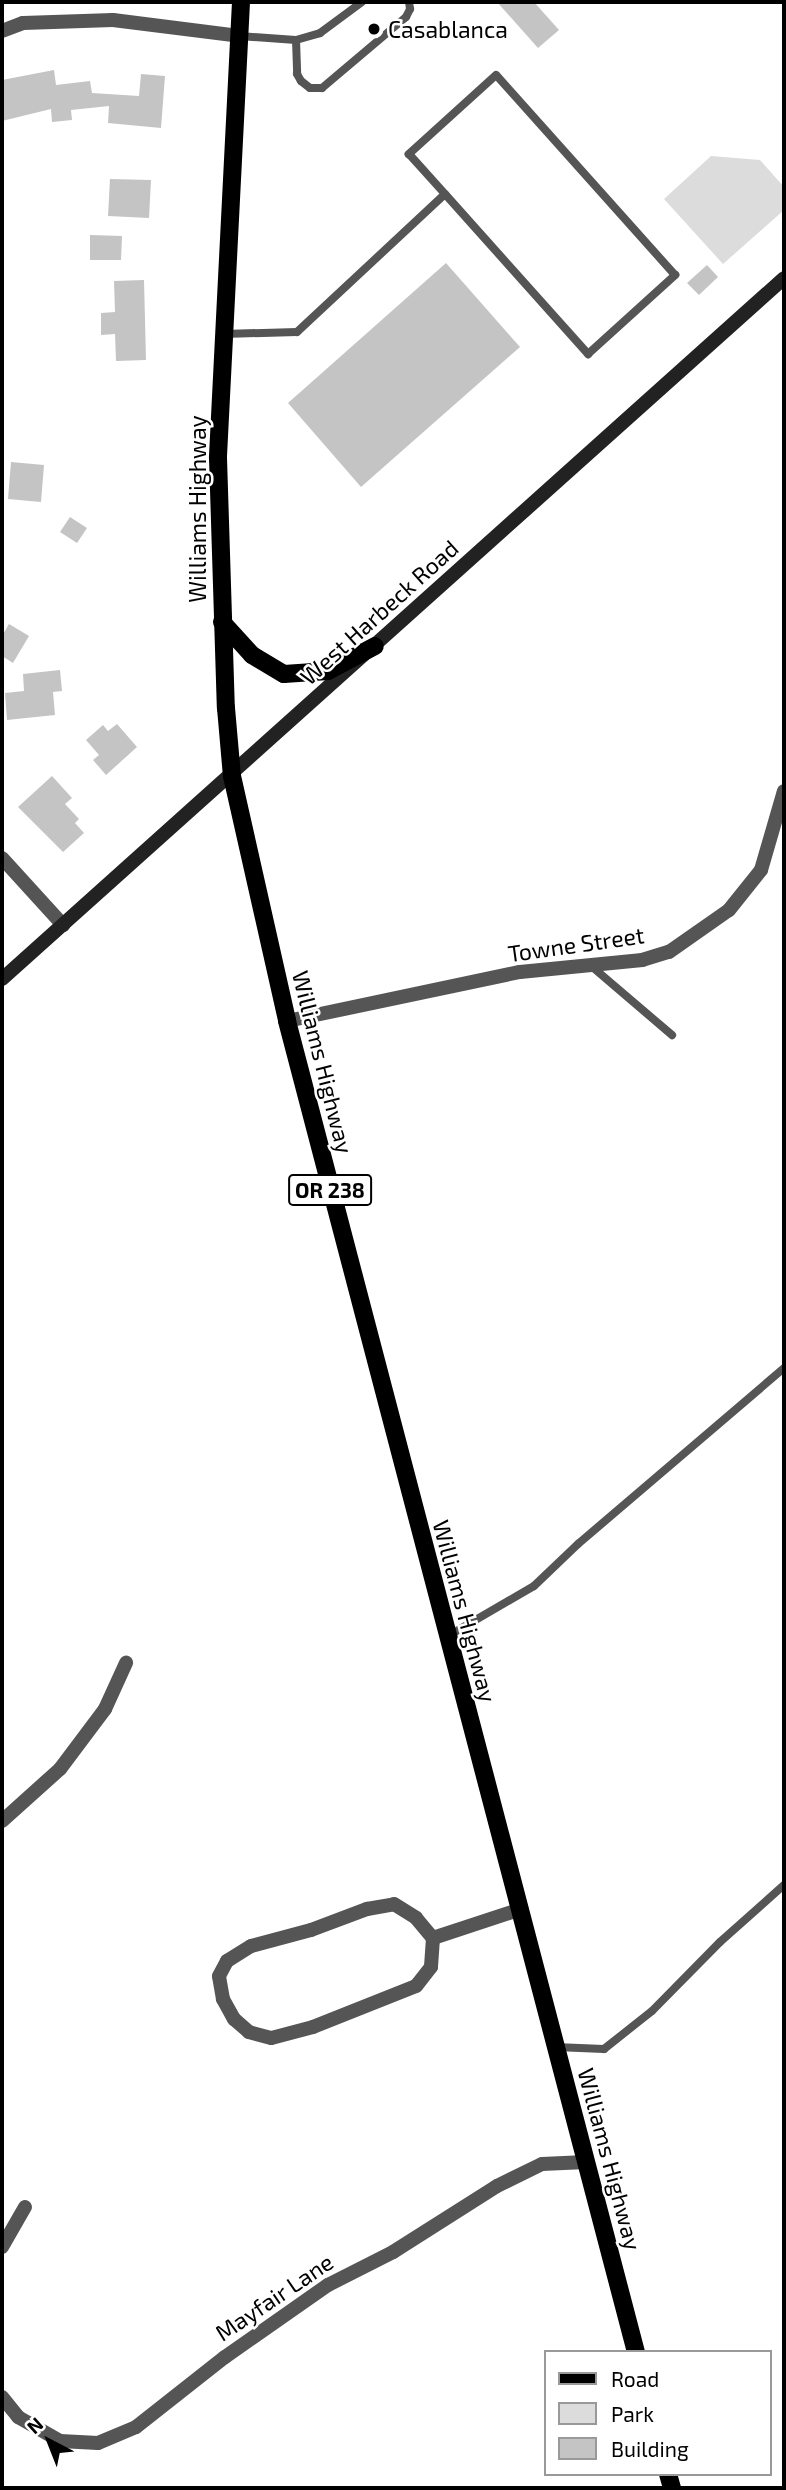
<!DOCTYPE html>
<style>
body{margin:0}
#map{position:relative;width:786px;height:2490px;overflow:hidden;background:#fff;font-family:"Exo 2",sans-serif}
div>[style]{position:absolute}
.green>*{inset:0;background:#dcdcdc}
.building>*{inset:0;background:#c4c4c4}
.lane>*{height:8px;margin:-4px;padding:0 4px;transform-origin:4px;border-radius:4px;background:#555}
.street>*{height:14px;margin:-7px;padding:0 7px;transform-origin:7px;border-radius:7px;background:#555}
.secondary>*{height:14px;margin:-7px;padding:0 7px;transform-origin:7px;border-radius:7px;background:#222}
.primary>*{height:18px;margin:-9px;padding:0 9px;transform-origin:9px;border-radius:9px;background:#000}
.dots>*{width:19px;height:19px;translate:-50% -50%;box-sizing:border-box;border:4px solid #fff;border-radius:50%}
span{translate:-50% -50%;white-space:nowrap;text-align:center;line-height:1.15;-webkit-text-stroke:5px #fff;paint-order:stroke}
.shield-label span{padding:2px 5px;background:#fff;border:2px solid;border-radius:5px;-webkit-text-stroke-width:0}
.shield-label{font-size:21px;color:#000;font-weight:700}
.poi-label{font-size:23px;color:#000}
.left{translate:0 -50%;text-align:left}
.street-label{font-size:23px;color:#000}
.frame{position:absolute;inset:0;border:4px solid #000;pointer-events:none}
.legend{position:absolute;left:544px;top:2350px;width:228px;height:126px;box-sizing:border-box;background:#fff;border:2px solid #999;margin:0;padding:9px 12px;list-style:none;font-size:21px;color:#000}
.legend li{display:flex;align-items:center;gap:14px;height:35px}
.legend b{width:35px;border:2px solid #999}
.north{position:absolute;left:14px;top:2406px;width:70px;height:70px;-webkit-text-stroke:5px #fff;paint-order:stroke;rotate:318deg;font-size:19px;font-weight:700;line-height:28px;text-align:center;color:#000}
.north::after{content:'';display:block;margin:auto;width:24px;height:32px;background:#000;clip-path:polygon(50% 0,100% 100%,50% 72%,0 100%)}
</style>
<div id="map">
<div class="green">
<i style="clip-path:polygon(711px 156px,760px 160px,784px 187px,784px 210px,723px 264px,664px 199px)"></i>
</div>
<div class="building">
<i style="clip-path:polygon(497px 2px,534px 2px,559px 30px,538px 48px)"></i>
<i style="clip-path:polygon(54px 70px,56px 85px,90px 81px,92px 93px,139px 96px,141px 74px,165px 76px,161px 128px,108px 123px,109px 106px,71px 110px,72px 120px,52px 122px,51px 109px,2px 121px,2px 80px)"></i>
<i style="clip-path:polygon(110px 179px,151px 180px,149px 218px,108px 216px)"></i>
<i style="clip-path:polygon(90px 235px,122px 236px,121px 260px,90px 260px)"></i>
<i style="clip-path:polygon(446px 263px,520px 347px,361px 487px,288px 403px)"></i>
<i style="clip-path:polygon(707px 265px,718px 277px,699px 295px,687px 283px)"></i>
<i style="clip-path:polygon(144px 280px,146px 360px,116px 361px,115px 334px,101px 335px,101px 313px,115px 312px,114px 281px)"></i>
<i style="clip-path:polygon(11px 462px,44px 465px,41px 502px,8px 499px)"></i>
<i style="clip-path:polygon(70px 517px,87px 528px,77px 543px,60px 532px)"></i>
<i style="clip-path:polygon(9px 624px,29px 636px,13px 663px,2px 656px,2px 636px)"></i>
<i style="clip-path:polygon(60px 670px,62px 691px,53px 692px,55px 715px,7px 720px,5px 693px,24px 691px,23px 674px)"></i>
<i style="clip-path:polygon(117px 724px,137px 747px,106px 775px,93px 760px,99px 755px,86px 740px,103px 725px,108px 731px)"></i>
<i style="clip-path:polygon(52px 776px,72px 798px,65px 804px,79px 819px,75px 823px,84px 833px,63px 852px,18px 807px)"></i>
</div>
<div class="lane">
<i style="left:239px;top:36px;width:57px;rotate:4deg"></i>
<i style="left:296px;top:40px;width:25px;rotate:-16deg"></i>
<i style="left:320px;top:33px;width:52px;rotate:-36.4deg"></i>
<i style="left:296px;top:40px;width:34px;rotate:88deg"></i>
<i style="left:297px;top:74px;width:8px;rotate:60deg"></i>
<i style="left:301px;top:81px;width:11px;rotate:38deg"></i>
<i style="left:310px;top:88px;width:12px"></i>
<i style="left:322px;top:88px;width:110px;rotate:-40.2deg"></i>
<i style="left:406px;top:17px;width:9px;rotate:-63deg"></i>
<i style="left:410px;top:9px;width:7px;rotate:-98deg"></i>
<i style="left:224px;top:334px;width:73px;rotate:-1.6deg"></i>
<i style="left:297px;top:332px;width:202px;rotate:-43deg"></i>
<i style="left:445px;top:194px;width:215px;rotate:48.2deg"></i>
<i style="left:588px;top:354px;width:118px;rotate:-42.2deg"></i>
<i style="left:675px;top:275px;width:268px;rotate:-131.8deg"></i>
<i style="left:496px;top:75px;width:118px;rotate:137.8deg"></i>
<i style="left:409px;top:154px;width:54px;rotate:48deg"></i>
<i style="left:590px;top:965px;width:108px;rotate:40.5deg"></i>
<i style="left:448px;top:1636px;width:99px;rotate:-30.2deg"></i>
<i style="left:534px;top:1586px;width:61px;rotate:-43.7deg"></i>
<i style="left:578px;top:1544px;width:271px;rotate:-40.5deg"></i>
<i style="left:555px;top:2047px;width:49px;rotate:2.3deg"></i>
<i style="left:604px;top:2049px;width:61px;rotate:-38.4deg"></i>
<i style="left:652px;top:2011px;width:97px;rotate:-45.4deg"></i>
<i style="left:720px;top:1942px;width:86px;rotate:-41.7deg"></i>
</div>
<div class="street">
<i style="left:2px;top:31px;width:22px;rotate:-21deg"></i>
<i style="left:23px;top:23px;width:90px;rotate:-1.9deg"></i>
<i style="left:113px;top:20px;width:127px;rotate:7.2deg"></i>
<i style="left:2px;top:858px;width:91px;rotate:47.7deg"></i>
<i style="left:287px;top:1021px;width:238px;rotate:-11.9deg"></i>
<i style="left:520px;top:972px;width:123px;rotate:-5.6deg"></i>
<i style="left:642px;top:960px;width:28px;rotate:-17deg"></i>
<i style="left:669px;top:952px;width:73px;rotate:-35deg"></i>
<i style="left:729px;top:910px;width:51px;rotate:-51.3deg"></i>
<i style="left:761px;top:870px;width:82px;rotate:-73.8deg"></i>
<i style="left:2px;top:1821px;width:78px;rotate:-41.9deg"></i>
<i style="left:60px;top:1769px;width:75px;rotate:-53.1deg"></i>
<i style="left:105px;top:1709px;width:51px;rotate:-65.5deg"></i>
<i style="left:433px;top:1938px;width:29px;rotate:94deg"></i>
<i style="left:431px;top:1967px;width:24px;rotate:128deg"></i>
<i style="left:416px;top:1986px;width:111px;rotate:158.3deg"></i>
<i style="left:313px;top:2027px;width:43px;rotate:165.3deg"></i>
<i style="left:271px;top:2038px;width:23px;rotate:-165deg"></i>
<i style="left:249px;top:2032px;width:20px;rotate:-139deg"></i>
<i style="left:234px;top:2019px;width:23px;rotate:-119deg"></i>
<i style="left:223px;top:1999px;width:23px;rotate:-100deg"></i>
<i style="left:219px;top:1976px;width:17px;rotate:-62deg"></i>
<i style="left:227px;top:1961px;width:28px;rotate:-32deg"></i>
<i style="left:251px;top:1946px;width:62px;rotate:-14.9deg"></i>
<i style="left:311px;top:1930px;width:60px;rotate:-20.6deg"></i>
<i style="left:367px;top:1909px;width:27px;rotate:-10deg"></i>
<i style="left:394px;top:1904px;width:26px;rotate:32deg"></i>
<i style="left:416px;top:1918px;width:26px;rotate:50deg"></i>
<i style="left:433px;top:1938px;width:93px;rotate:-18.2deg"></i>
<i style="left:2px;top:2247px;width:46px;rotate:-60.1deg"></i>
<i style="left:2px;top:2397px;width:26px;rotate:51deg"></i>
<i style="left:18px;top:2417px;width:48px;rotate:29.7deg"></i>
<i style="left:60px;top:2441px;width:38px;rotate:3deg"></i>
<i style="left:98px;top:2443px;width:41px;rotate:-22.8deg"></i>
<i style="left:136px;top:2427px;width:113px;rotate:-38.2deg"></i>
<i style="left:225px;top:2357px;width:126px;rotate:-35deg"></i>
<i style="left:328px;top:2285px;width:73px;rotate:-26.9deg"></i>
<i style="left:393px;top:2252px;width:123px;rotate:-32.4deg"></i>
<i style="left:497px;top:2186px;width:50px;rotate:-26.1deg"></i>
<i style="left:542px;top:2164px;width:44px;rotate:-2.6deg"></i>
</div>
<div class="secondary">
<i style="left:2px;top:979px;width:1050px;rotate:-41.87deg"></i>
</div>
<div class="primary">
<i style="left:241px;top:2px;width:457px;rotate:92.9deg"></i>
<i style="left:218px;top:458px;width:250px;rotate:88.2deg"></i>
<i style="left:226px;top:708px;width:68px;rotate:85deg"></i>
<i style="left:232px;top:776px;width:251px;rotate:77.3deg"></i>
<i style="left:287px;top:1021px;width:1376px;rotate:75.31deg"></i>
<i style="left:222px;top:622px;width:45px;rotate:47.7deg"></i>
<i style="left:252px;top:655px;width:37px;rotate:31deg"></i>
<i style="left:284px;top:674px;width:44px;rotate:-3.9deg"></i>
<i style="left:328px;top:671px;width:53px;rotate:-28deg"></i>
<i style="left:668px;top:2474px;width:15px;rotate:74deg"></i>
</div>
<div class="dots">
<i style="left:374px;top:29px;background:#000"></i>
</div>
<div class="shield-label">
<span style="left:330px;top:1190px">OR 238</span>
</div>
<div class="poi-label">
<span class="left" style="left:388px;top:29px">Casablanca</span>
</div>
<div class="street-label">
<span style="left:197px;top:509px;rotate:-90deg">Williams Highway</span>
<span style="left:379px;top:612px;rotate:-42deg">West Harbeck Road</span>
<span style="left:576px;top:944px;rotate:-8deg">Towne Street</span>
<span style="left:323px;top:1062px;rotate:76deg">Williams Highway</span>
<span style="left:465px;top:1611px;rotate:75deg">Williams Highway</span>
<span style="left:610px;top:2159px;rotate:75deg">Williams Highway</span>
<span style="left:274px;top:2297px;rotate:-34deg">Mayfair Lane</span>
</div>
<div class="frame"></div>
<ul class="legend">
<li><b style="height:9px;background:#000"></b>Road</li>
<li><b style="height:19px;background:#dcdcdc"></b>Park</li>
<li><b style="height:19px;background:#c4c4c4"></b>Building</li>
</ul>
<div class="north">N</div>
</div>
